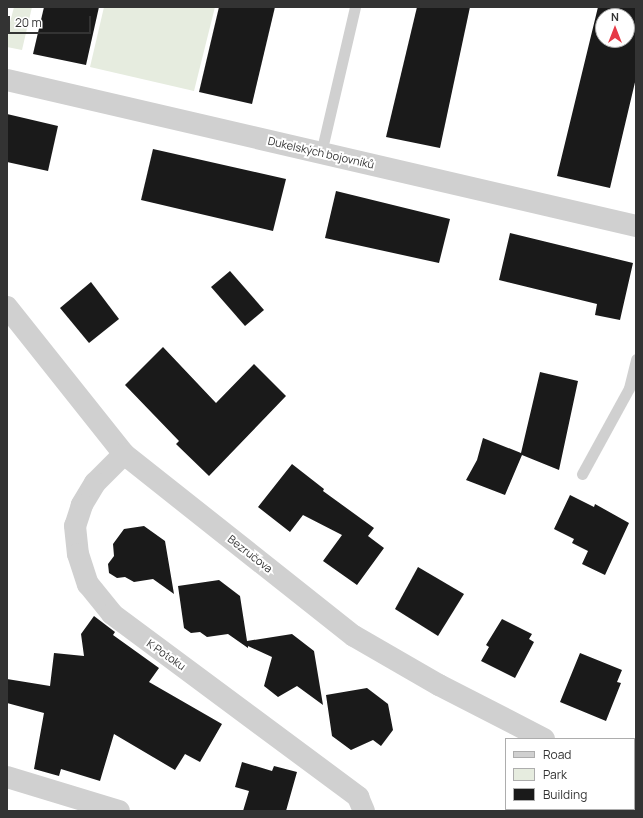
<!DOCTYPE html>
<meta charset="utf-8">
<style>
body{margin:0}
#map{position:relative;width:643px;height:818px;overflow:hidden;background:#fff;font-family:Manrope,sans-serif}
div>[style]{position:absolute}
.green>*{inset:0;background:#e6ecdf}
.building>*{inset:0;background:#1a1a1a}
.lane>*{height:11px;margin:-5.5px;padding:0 5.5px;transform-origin:5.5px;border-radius:5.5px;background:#d0d0d0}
.street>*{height:22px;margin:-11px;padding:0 11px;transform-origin:11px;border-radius:11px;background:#d0d0d0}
span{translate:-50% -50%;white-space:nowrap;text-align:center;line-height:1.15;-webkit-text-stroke:4px #fff;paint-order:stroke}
.street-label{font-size:11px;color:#333}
.frame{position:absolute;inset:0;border:8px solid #333;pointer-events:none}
.legend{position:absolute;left:505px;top:738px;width:130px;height:72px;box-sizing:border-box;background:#fff;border:1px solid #adadad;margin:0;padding:5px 7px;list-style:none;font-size:12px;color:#333}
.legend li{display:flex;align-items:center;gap:8px;height:20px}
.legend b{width:20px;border:1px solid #adadad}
.north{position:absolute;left:595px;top:8px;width:40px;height:40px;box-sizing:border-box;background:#fff;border:1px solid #adadad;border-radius:50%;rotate:0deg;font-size:11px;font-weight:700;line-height:16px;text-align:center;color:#333}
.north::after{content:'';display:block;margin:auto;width:14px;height:18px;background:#e63946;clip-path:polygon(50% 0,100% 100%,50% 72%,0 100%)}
.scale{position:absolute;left:8px;top:16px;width:83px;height:18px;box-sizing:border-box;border:2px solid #333;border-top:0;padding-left:5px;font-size:12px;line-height:14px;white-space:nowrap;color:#333;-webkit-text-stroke:3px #fff;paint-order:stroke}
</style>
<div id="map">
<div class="green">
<i style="clip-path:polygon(14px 7px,32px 7px,22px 50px,7px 47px,7px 34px)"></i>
<i style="clip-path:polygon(104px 7px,215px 7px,194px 91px,90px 67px)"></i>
</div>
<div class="building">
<i style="clip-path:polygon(44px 7px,99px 7px,86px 65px,33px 54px)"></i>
<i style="clip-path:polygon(219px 7px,275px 7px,252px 104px,199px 92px)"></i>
<i style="clip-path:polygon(417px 7px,470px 7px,440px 148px,386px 137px)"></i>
<i style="clip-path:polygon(evenodd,598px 7px,636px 7px,636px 78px,610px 188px,557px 176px,598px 7px,603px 16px,627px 16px,627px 40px,603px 40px,603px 16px)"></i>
<i style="clip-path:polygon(7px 114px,58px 126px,48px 171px,7px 162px)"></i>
<i style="clip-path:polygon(153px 149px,286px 179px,273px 231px,141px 200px)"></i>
<i style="clip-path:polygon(336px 191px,450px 219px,439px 263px,325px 238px)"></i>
<i style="clip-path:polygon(510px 233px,633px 263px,620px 320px,595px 315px,597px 304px,499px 280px)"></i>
<i style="clip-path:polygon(230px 271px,264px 310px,245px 326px,211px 287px)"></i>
<i style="clip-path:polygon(91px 282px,119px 319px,89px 343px,60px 308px)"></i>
<i style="clip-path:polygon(163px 347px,216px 403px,254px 364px,286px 396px,209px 476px,176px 444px,179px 441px,125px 385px)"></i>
<i style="clip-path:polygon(540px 372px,578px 381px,559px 470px,522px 455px,505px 495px,466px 480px,477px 460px,483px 438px,521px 453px)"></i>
<i style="clip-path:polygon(292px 464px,324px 489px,323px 491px,374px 528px,368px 536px,384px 548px,357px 585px,323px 561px,342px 535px,303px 515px,290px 532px,258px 507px)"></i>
<i style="clip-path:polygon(570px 495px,594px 507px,595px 504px,629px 523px,605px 575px,582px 564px,588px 551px,572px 543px,574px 539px,554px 529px)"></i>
<i style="clip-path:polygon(144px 526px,165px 541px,174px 594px,153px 579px,134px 582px,125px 577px,117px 578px,109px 573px,108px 564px,114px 556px,113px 544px,124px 529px)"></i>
<i style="clip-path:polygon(418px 567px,464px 594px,438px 636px,395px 609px)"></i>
<i style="clip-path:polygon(219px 580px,240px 596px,247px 641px,292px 634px,314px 651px,323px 705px,297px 686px,278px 697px,264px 686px,272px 657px,248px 646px,248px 648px,228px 634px,207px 637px,200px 632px,191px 633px,184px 628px,178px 586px)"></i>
<i style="clip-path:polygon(94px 616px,115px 632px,113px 635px,159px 668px,149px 682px,222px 724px,200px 762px,185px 754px,175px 770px,114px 734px,100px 781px,61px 769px,59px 776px,34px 769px,44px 713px,7px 703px,7px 679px,50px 686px,54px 653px,84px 656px,81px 634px)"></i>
<i style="clip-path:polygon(502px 619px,532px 634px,529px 639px,534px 642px,515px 678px,481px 661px,489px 647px,486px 645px)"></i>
<i style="clip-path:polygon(580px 653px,622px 670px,617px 682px,621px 683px,606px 721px,560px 702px)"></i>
<i style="clip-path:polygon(367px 688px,388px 704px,393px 730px,381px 746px,373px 740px,351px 750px,332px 736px,326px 695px)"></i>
<i style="clip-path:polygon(242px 762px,272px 771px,274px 766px,297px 772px,286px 811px,243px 811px,249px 791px,235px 787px)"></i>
</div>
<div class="lane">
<i style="left:321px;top:153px;width:150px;rotate:-76.9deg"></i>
<i style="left:582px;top:474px;width:98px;rotate:-61.3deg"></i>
<i style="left:629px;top:388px;width:30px;rotate:-76deg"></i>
</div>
<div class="street">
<i style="left:7px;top:80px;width:646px;rotate:13.07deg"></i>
<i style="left:7px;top:307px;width:188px;rotate:51.5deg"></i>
<i style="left:124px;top:454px;width:293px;rotate:38.4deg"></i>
<i style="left:354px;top:636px;width:98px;rotate:30deg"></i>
<i style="left:439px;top:685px;width:118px;rotate:27.2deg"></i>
<i style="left:124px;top:454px;width:41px;rotate:135deg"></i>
<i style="left:95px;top:483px;width:26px;rotate:121deg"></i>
<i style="left:82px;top:505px;width:22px;rotate:108deg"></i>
<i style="left:75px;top:526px;width:28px;rotate:84deg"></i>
<i style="left:78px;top:554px;width:32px;rotate:72deg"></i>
<i style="left:88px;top:584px;width:38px;rotate:51deg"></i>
<i style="left:112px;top:614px;width:307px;rotate:36.6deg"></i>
<i style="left:358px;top:797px;width:15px;rotate:67deg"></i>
<i style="left:634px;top:774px;width:2px;rotate:27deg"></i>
<i style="left:7px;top:777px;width:117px;rotate:16.9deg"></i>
</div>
<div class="street-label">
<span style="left:321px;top:153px;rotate:13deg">Dukelských bojovníků</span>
<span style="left:250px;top:554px;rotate:38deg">Bezručova</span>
<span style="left:166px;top:655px;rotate:35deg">K Potoku</span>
</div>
<div class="frame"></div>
<ul class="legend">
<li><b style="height:5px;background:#d0d0d0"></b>Road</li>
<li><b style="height:11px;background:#e6ecdf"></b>Park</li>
<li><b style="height:11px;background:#1a1a1a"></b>Building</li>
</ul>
<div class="north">N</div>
<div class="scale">20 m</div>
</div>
